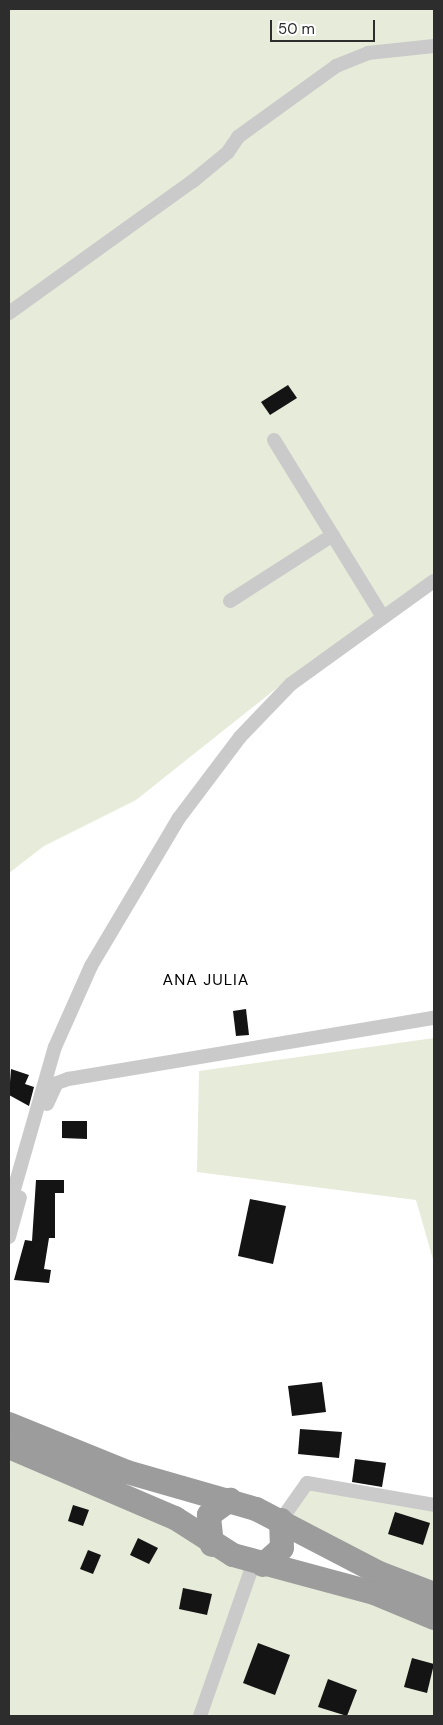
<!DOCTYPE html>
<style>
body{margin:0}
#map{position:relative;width:443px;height:1725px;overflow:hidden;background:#fff;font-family:"DM Sans",sans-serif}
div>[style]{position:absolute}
.green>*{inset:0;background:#e6ecd9}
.building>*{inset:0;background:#141414}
.minor>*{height:14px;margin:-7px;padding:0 7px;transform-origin:7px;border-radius:7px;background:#cacaca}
.trunk>*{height:24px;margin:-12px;padding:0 12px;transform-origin:12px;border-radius:12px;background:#9c9c9c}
span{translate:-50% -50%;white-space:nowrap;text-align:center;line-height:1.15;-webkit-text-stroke:5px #fff;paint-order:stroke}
.neighbourhood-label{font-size:16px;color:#000;letter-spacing:1px}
.frame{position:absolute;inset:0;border:10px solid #2d2d2d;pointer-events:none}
.scale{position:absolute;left:270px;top:20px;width:105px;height:22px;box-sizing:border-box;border:2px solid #2d2d2d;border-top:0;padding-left:6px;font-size:15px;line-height:18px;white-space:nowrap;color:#2d2d2d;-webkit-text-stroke:4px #fff;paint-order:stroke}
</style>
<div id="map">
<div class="green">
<i style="clip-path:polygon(9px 9px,434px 9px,434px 588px,312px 660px,136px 800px,44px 846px,9px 873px)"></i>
<i style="clip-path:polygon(434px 1038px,434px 1263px,416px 1200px,197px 1172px,199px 1071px)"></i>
<i style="clip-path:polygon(9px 1456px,254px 1562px,434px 1618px,434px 1716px,9px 1716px)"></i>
<i style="clip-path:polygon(301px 1489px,434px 1505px,434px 1594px,281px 1520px)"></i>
</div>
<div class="building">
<i style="clip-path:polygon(288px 385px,297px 398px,270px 415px,261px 402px)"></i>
<i style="clip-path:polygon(246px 1009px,249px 1035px,236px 1036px,233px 1011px)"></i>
<i style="clip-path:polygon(11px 1069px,29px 1075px,25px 1084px,34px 1087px,29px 1106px,9px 1095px)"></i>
<i style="clip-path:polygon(62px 1121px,87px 1121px,87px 1139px,62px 1138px)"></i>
<i style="clip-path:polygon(36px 1180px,64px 1180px,64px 1193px,55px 1193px,55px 1238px,49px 1238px,44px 1269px,51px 1270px,49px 1283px,14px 1280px,25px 1240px,32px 1241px)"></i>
<i style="clip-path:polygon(250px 1199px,286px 1206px,273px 1264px,238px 1256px)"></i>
<i style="clip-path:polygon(322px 1382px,326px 1412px,292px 1416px,288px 1386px)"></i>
<i style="clip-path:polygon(300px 1429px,342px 1432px,339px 1458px,298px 1454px)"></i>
<i style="clip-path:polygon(355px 1459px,386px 1463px,382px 1487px,352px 1482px)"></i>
<i style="clip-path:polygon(73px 1505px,89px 1510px,83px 1526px,68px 1521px)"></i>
<i style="clip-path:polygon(395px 1512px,430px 1523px,423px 1545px,388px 1534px)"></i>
<i style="clip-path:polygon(138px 1538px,158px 1548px,149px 1564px,130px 1555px)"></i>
<i style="clip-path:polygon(88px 1550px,101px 1555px,93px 1574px,80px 1569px)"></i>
<i style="clip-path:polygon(183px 1588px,212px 1594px,207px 1615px,179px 1609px)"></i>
<i style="clip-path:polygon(258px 1643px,290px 1655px,275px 1695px,243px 1683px)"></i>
<i style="clip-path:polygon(412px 1658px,434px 1664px,427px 1693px,404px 1687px)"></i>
<i style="clip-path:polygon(328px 1679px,357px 1690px,347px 1716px,318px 1707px)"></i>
</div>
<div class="minor">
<i style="left:9px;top:313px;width:226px;rotate:-35.7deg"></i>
<i style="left:193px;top:181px;width:45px;rotate:-39.6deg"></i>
<i style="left:228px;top:152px;width:18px;rotate:-56deg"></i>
<i style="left:238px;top:137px;width:121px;rotate:-35.9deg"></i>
<i style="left:336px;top:66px;width:35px;rotate:-22deg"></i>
<i style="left:368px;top:53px;width:66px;rotate:-6.1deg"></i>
<i style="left:274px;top:440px;width:208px;rotate:58.4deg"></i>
<i style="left:230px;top:601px;width:122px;rotate:-32.7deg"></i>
<i style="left:47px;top:1104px;width:23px;rotate:-65deg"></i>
<i style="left:57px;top:1083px;width:12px;rotate:-20deg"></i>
<i style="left:68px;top:1079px;width:371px;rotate:-9.5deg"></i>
<i style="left:9px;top:1207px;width:166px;rotate:-74deg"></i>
<i style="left:55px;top:1047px;width:89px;rotate:-66deg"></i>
<i style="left:91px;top:966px;width:172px;rotate:-59.3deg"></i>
<i style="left:179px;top:818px;width:101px;rotate:-53deg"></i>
<i style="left:240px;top:737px;width:74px;rotate:-46.1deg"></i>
<i style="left:291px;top:684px;width:176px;rotate:-35.8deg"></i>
<i style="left:9px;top:1237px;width:41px;rotate:-74.6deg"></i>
<i style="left:281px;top:1520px;width:45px;rotate:-54.9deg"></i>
<i style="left:307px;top:1483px;width:129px;rotate:9.8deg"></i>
<i style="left:200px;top:1716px;width:163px;rotate:-70.7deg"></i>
</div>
<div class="trunk">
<i style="left:9px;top:1424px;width:127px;rotate:22.1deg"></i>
<i style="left:127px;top:1472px;width:134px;rotate:16deg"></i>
<i style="left:256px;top:1509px;width:139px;rotate:27.5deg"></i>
<i style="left:379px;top:1573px;width:59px;rotate:20.9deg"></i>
<i style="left:9px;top:1447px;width:181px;rotate:23.2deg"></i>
<i style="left:175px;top:1518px;width:69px;rotate:32.5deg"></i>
<i style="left:233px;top:1555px;width:146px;rotate:15.1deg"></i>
<i style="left:374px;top:1593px;width:65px;rotate:22.6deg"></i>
<i style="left:212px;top:1545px;width:30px;rotate:-96deg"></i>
<i style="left:209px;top:1515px;width:26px;rotate:-36deg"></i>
<i style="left:263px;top:1565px;width:25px;rotate:-42deg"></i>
<i style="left:282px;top:1548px;width:28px;rotate:-92deg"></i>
</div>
<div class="neighbourhood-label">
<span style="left:206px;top:980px">ANA JULIA</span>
</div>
<div class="frame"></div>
<div class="scale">50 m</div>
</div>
